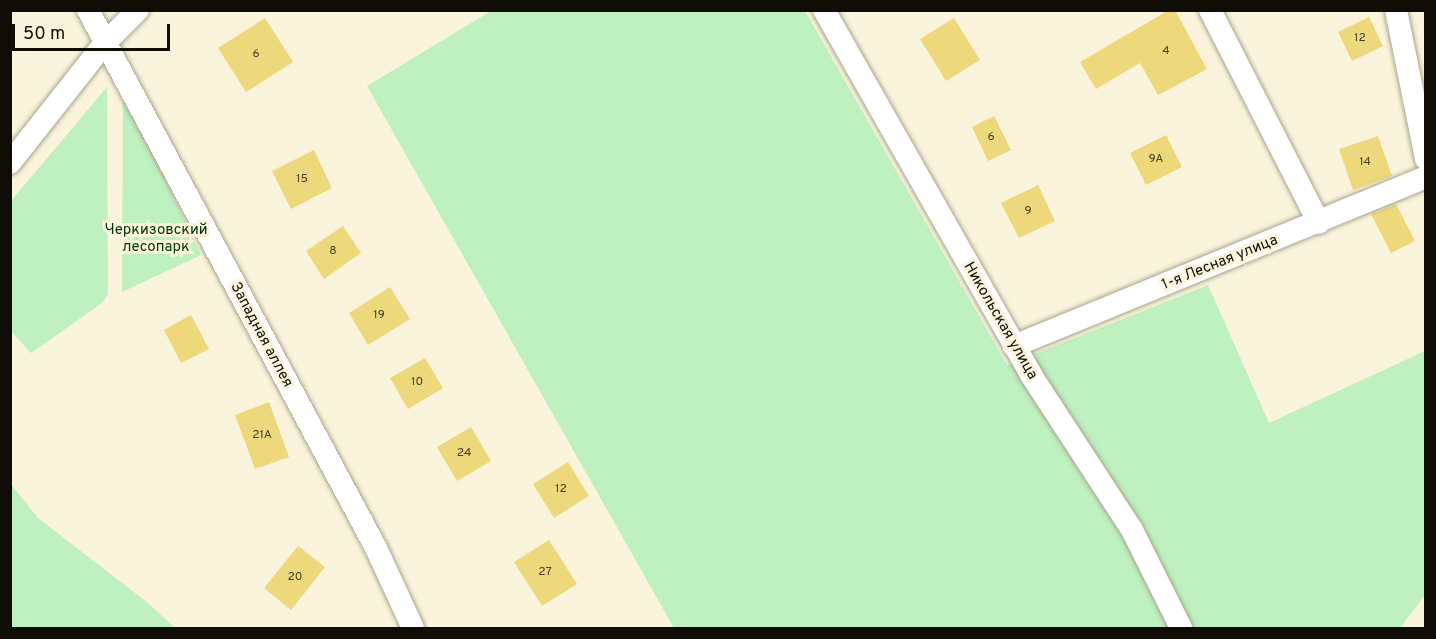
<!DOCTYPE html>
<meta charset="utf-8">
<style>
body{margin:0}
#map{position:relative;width:1436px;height:639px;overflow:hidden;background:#f9f4db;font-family:Overpass,sans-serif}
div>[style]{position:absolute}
.green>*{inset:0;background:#bef0c0}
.building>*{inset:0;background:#edd87c}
.roads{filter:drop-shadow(0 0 2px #a9a48e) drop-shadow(0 0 2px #a9a48e)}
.minor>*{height:22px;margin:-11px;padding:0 11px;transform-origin:11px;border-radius:11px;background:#fff}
span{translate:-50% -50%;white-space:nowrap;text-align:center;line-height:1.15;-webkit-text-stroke:6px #f9f4db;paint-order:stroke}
.number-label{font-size:12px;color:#464024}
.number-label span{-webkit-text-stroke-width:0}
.park-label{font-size:15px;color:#03370d}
.street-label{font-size:15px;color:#0f0d06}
.frame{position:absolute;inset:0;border:12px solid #0f0d06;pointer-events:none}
.scale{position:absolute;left:12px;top:24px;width:158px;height:27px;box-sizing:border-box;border:3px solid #0f0d06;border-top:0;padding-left:8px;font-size:18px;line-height:21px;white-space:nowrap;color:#0f0d06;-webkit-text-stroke:4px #f9f4db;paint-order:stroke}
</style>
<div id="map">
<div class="green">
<i style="clip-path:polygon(491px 11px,805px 11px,1007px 365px,1208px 285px,1269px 423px,1425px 351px,1425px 595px,1400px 628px,674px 628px,367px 86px)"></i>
<i style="clip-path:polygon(107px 87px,108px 294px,102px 303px,31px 353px,11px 331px,11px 201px)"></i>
<i style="clip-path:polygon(123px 88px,201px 255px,122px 292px)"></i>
<i style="clip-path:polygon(10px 483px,38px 518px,148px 603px,175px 628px,11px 628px)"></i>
</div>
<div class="building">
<i style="clip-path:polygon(1169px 10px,1175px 10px,1207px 69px,1158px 95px,1140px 63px,1096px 89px,1080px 62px)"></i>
<i style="clip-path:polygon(1369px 17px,1383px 46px,1352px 61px,1338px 32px)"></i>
<i style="clip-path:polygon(265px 18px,293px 62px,246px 92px,218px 48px)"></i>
<i style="clip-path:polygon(954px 18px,980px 60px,946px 81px,920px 39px)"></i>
<i style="clip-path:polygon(994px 116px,1011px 150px,988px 161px,972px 127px)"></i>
<i style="clip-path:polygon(1166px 135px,1182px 167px,1146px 185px,1130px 153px)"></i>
<i style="clip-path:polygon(1378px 136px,1392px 176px,1353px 190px,1339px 149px)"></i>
<i style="clip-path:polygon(314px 150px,332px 188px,291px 209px,272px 171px)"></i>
<i style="clip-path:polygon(1038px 185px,1055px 221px,1019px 238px,1001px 203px)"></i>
<i style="clip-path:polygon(1396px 204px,1415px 241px,1391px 253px,1371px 214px)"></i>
<i style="clip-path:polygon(343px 226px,361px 253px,324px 279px,306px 251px)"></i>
<i style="clip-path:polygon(390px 287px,410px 319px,368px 345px,349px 313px)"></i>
<i style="clip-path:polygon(191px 315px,209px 349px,181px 363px,164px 330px)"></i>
<i style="clip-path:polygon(425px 358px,443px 388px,408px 409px,390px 378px)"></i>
<i style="clip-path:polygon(269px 402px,289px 457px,255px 469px,235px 415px)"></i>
<i style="clip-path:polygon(471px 427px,491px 461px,457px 481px,437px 447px)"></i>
<i style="clip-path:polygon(568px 462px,589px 496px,554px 518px,533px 484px)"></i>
<i style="clip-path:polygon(549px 540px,577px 584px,542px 606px,514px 562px)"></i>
<i style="clip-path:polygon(298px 546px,325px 567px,291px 610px,264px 588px)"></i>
</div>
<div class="roads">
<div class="minor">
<i style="left:88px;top:10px;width:610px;rotate:61.84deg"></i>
<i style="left:376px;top:548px;width:88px;rotate:65.2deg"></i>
<i style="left:824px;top:10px;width:420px;rotate:60.4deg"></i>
<i style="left:1031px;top:375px;width:185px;rotate:56.9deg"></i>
<i style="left:1132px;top:530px;width:110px;rotate:63.4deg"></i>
<i style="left:1210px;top:10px;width:239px;rotate:62.9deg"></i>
<i style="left:1396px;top:10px;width:152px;rotate:78.6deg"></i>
<i style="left:10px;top:163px;width:152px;rotate:-51.7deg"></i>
<i style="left:104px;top:44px;width:48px;rotate:-45deg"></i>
<i style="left:1014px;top:346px;width:445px;rotate:-22.3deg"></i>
</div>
</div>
<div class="number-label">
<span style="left:1360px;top:39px">12</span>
<span style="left:1166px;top:52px">4</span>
<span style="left:256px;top:55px">6</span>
<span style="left:991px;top:138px">6</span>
<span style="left:1156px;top:160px">9А</span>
<span style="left:1365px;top:163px">14</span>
<span style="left:302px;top:180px">15</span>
<span style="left:1028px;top:212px">9</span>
<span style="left:333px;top:252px">8</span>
<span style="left:379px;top:316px">19</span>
<span style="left:417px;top:383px">10</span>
<span style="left:262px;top:436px">21А</span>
<span style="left:464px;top:454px">24</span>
<span style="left:561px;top:490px">12</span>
<span style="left:545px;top:573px">27</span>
<span style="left:295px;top:578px">20</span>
</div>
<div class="park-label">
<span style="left:156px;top:239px">Черкизовский<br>лесопарк</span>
</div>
<div class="street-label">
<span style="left:1220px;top:263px;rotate:-22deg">1-я Лесная улица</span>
<span style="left:1000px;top:321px;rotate:60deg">Никольская улица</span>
<span style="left:261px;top:335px;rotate:62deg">Западная аллея</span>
</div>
<div class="frame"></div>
<div class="scale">50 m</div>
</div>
